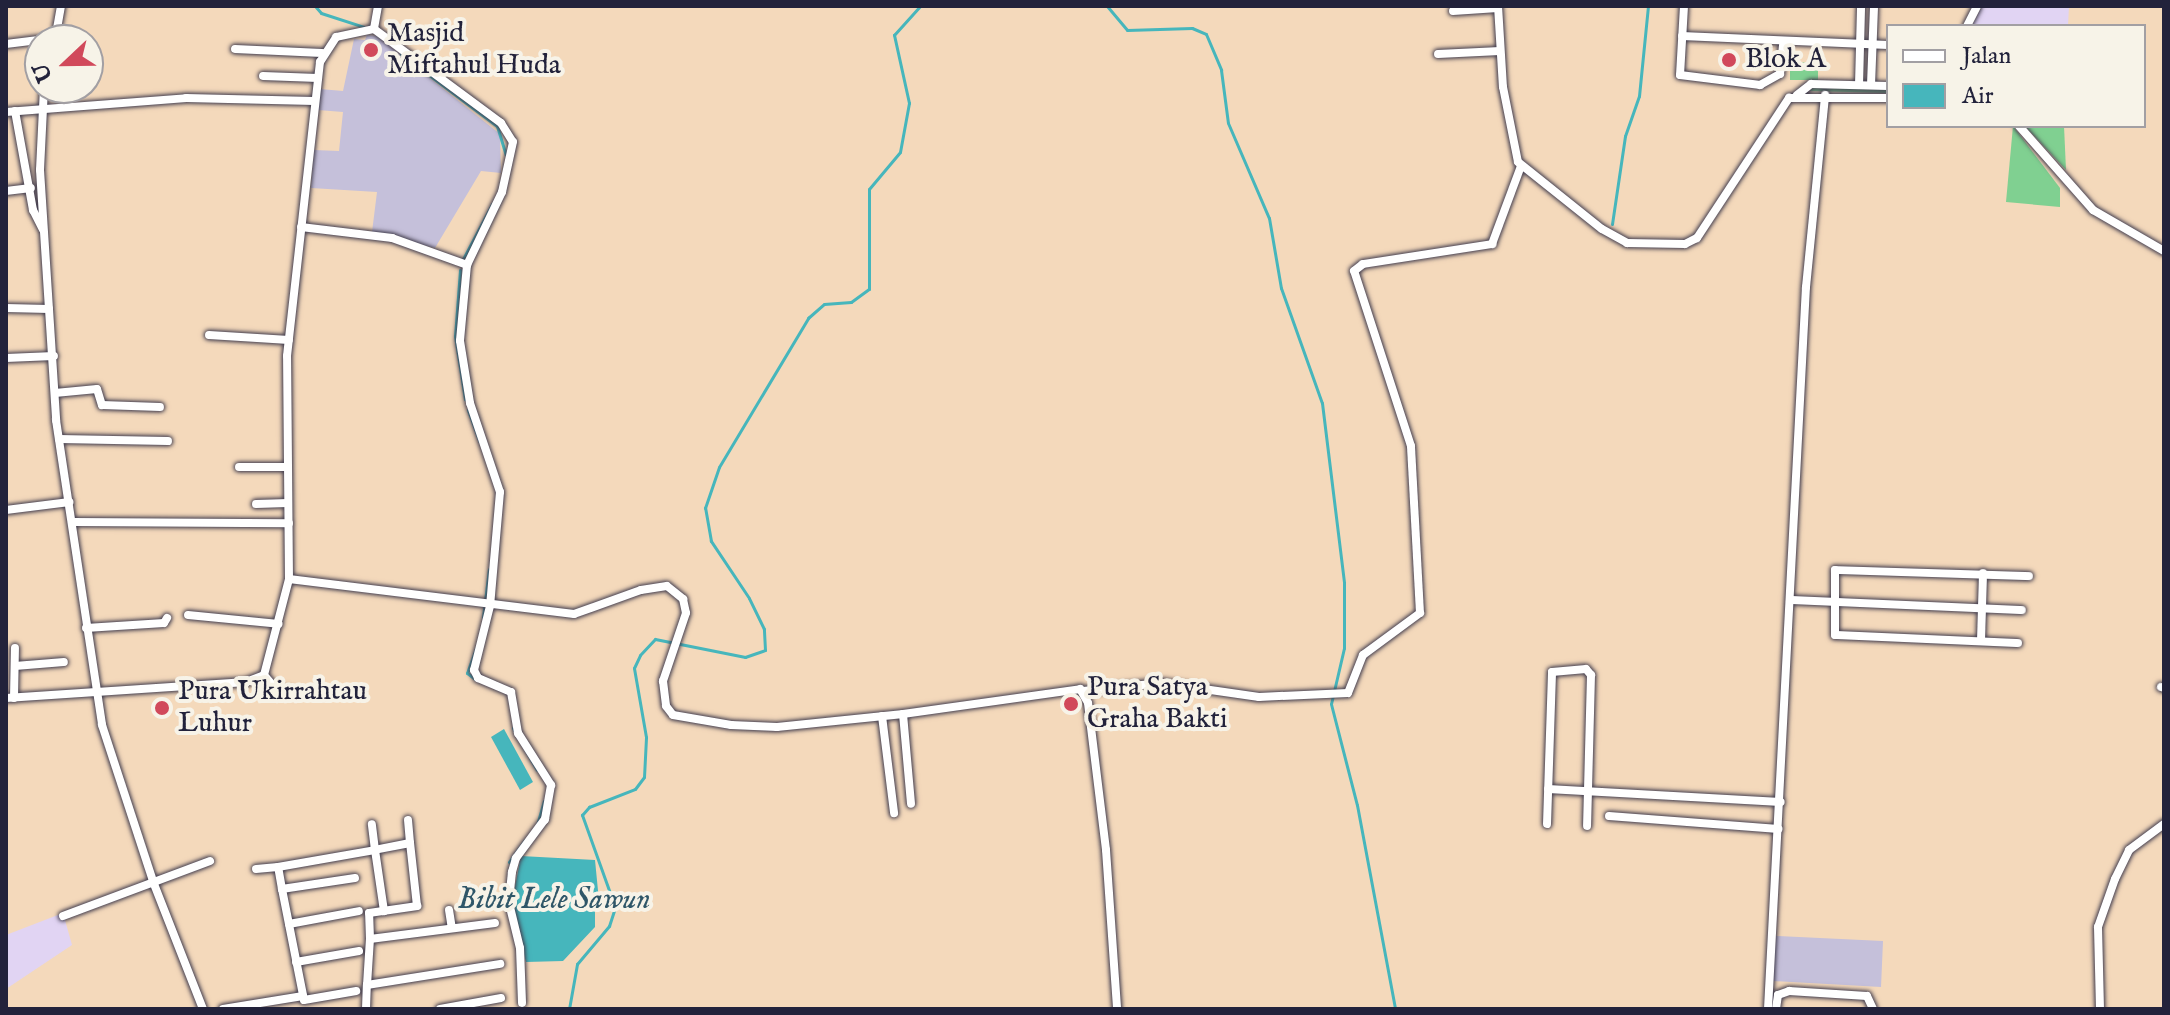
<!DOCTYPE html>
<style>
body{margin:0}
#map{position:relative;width:2170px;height:1015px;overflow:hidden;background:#f4d9bb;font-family:"IM FELL English",serif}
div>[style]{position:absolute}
.built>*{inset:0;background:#e1d4f3}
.industrial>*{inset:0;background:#c5c0da}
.green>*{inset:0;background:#80d091}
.water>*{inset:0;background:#46b6bc}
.stream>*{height:3px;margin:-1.5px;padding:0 1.5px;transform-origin:1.5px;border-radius:1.5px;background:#46b6bc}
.roads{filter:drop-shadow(0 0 2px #423d4e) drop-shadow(0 0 2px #423d4e)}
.minor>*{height:8px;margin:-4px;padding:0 4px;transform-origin:4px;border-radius:4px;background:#fff}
.dots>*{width:22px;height:22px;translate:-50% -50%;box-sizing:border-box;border:4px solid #f7f3e8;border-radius:50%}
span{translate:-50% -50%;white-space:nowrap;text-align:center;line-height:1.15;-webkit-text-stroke:8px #f7f3e8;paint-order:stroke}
.poi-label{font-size:28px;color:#22223b}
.left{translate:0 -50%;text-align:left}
.water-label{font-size:30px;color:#2f5668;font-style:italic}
.frame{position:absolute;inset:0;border:8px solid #22223b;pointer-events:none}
.legend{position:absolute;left:1886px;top:24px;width:260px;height:104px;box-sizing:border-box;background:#f7f3e8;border:2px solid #a29fa3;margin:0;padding:10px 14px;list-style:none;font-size:24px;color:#22223b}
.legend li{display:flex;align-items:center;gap:16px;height:40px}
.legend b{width:40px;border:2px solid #a29fa3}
.north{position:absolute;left:24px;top:24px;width:80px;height:80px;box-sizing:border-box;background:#f7f3e8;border:2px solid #a29fa3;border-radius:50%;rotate:248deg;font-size:22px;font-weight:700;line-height:32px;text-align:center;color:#22223b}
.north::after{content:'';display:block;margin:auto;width:28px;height:36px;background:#d1495b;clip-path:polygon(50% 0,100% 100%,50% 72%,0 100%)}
</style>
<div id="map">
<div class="built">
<i style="clip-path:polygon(1982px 6px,2069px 6px,2068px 26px,1972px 26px)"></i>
<i style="clip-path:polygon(63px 913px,72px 945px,6px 989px,6px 935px)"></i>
</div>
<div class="industrial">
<i style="clip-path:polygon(367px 35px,377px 36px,500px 134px,501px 173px,481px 171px,435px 248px,372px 232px,377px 192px,311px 188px,314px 150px,339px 151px,343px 112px,318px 110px,320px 89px,343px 91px,354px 39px,365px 40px)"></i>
<i style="clip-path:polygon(1776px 936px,1883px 941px,1881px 987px,1773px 981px)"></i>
</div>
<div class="green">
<i style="clip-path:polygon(1790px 62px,1818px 63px,1818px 80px,1790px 80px)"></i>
<i style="clip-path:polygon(1812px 87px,1888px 90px,1888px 93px,1810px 91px)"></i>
<i style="clip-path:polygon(2013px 126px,2060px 188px,2060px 207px,2006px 202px)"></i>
<i style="clip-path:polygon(2025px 126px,2064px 126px,2066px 170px)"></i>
</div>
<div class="water">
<i style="clip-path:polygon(504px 729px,533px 782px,520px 790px,491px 737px)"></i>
<i style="clip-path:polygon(521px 856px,595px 860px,600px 911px,595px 911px,595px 927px,563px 961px,526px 962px,511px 907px)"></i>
</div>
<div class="stream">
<i style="left:315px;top:6px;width:9px;rotate:49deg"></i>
<i style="left:321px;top:13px;width:45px;rotate:18deg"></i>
<i style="left:1107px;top:6px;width:31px;rotate:50deg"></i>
<i style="left:1127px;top:30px;width:65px;rotate:-1.8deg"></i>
<i style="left:1192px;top:28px;width:15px;rotate:23deg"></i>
<i style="left:1206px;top:34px;width:39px;rotate:67deg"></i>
<i style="left:1221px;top:70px;width:53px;rotate:82.5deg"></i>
<i style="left:1228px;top:123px;width:103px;rotate:66.7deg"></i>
<i style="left:1269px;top:218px;width:71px;rotate:80.3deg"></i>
<i style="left:1281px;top:288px;width:122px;rotate:70.4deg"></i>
<i style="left:1322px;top:403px;width:181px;rotate:83deg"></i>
<i style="left:1344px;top:583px;width:65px;rotate:90deg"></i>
<i style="left:1344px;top:648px;width:57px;rotate:103.1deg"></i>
<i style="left:1331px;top:704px;width:104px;rotate:75.6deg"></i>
<i style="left:1357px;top:805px;width:208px;rotate:79.4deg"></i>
<i style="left:401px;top:54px;width:120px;rotate:36.9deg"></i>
<i style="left:497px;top:126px;width:30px;rotate:73deg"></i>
<i style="left:1612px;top:224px;width:89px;rotate:-81.6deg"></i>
<i style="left:1625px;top:136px;width:42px;rotate:-70.7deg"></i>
<i style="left:1639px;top:96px;width:90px;rotate:-84.3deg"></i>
<i style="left:463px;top:259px;width:62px;rotate:-62.2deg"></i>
<i style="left:460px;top:270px;width:66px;rotate:94.3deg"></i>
<i style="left:455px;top:336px;width:64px;rotate:81deg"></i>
<i style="left:468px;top:410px;width:33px;rotate:70deg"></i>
<i style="left:483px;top:617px;width:48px;rotate:-82.9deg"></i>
<i style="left:475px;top:679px;width:10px;rotate:-143deg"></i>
<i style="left:467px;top:673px;width:27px;rotate:-70deg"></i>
<i style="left:513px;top:728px;width:48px;rotate:60.3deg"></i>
<i style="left:537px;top:825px;width:25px;rotate:-74deg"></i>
<i style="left:509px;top:862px;width:27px;rotate:-54deg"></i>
<i style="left:569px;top:1009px;width:46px;rotate:-79.9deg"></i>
<i style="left:577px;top:964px;width:50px;rotate:-49.9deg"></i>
<i style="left:609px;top:926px;width:20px;rotate:-72deg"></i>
<i style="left:615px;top:907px;width:98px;rotate:-109.7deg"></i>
<i style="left:582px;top:815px;width:11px;rotate:-49deg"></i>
<i style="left:589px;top:807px;width:49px;rotate:-21.4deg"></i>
<i style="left:635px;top:789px;width:15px;rotate:-53deg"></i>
<i style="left:644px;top:777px;width:40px;rotate:-87.1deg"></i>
<i style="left:646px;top:737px;width:70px;rotate:-99.9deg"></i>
<i style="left:634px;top:668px;width:14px;rotate:-65deg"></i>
<i style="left:640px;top:655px;width:22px;rotate:-47deg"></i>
<i style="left:655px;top:639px;width:92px;rotate:11.3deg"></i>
<i style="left:745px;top:657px;width:21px;rotate:-19deg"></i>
<i style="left:765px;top:650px;width:21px;rotate:-93deg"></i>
<i style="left:764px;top:629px;width:34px;rotate:-116deg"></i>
<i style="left:749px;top:598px;width:69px;rotate:-123.7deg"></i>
<i style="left:711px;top:541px;width:34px;rotate:-100deg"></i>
<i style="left:705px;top:508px;width:43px;rotate:-71.1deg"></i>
<i style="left:719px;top:467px;width:174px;rotate:-59.1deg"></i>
<i style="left:808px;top:318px;width:21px;rotate:-41deg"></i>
<i style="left:824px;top:304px;width:27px;rotate:-4deg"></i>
<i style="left:851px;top:302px;width:22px;rotate:-36deg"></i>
<i style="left:869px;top:289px;width:100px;rotate:-90deg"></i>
<i style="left:869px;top:189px;width:48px;rotate:-50deg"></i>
<i style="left:900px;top:152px;width:50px;rotate:-79.6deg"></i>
<i style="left:909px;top:103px;width:70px;rotate:-102.4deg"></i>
<i style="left:894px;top:35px;width:39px;rotate:-48deg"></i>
</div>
<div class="roads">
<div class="minor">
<i style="left:378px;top:6px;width:23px;rotate:100deg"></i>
<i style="left:374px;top:29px;width:158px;rotate:36.5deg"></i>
<i style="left:501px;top:123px;width:22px;rotate:58deg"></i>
<i style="left:513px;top:142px;width:51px;rotate:102.4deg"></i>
<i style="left:502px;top:192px;width:81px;rotate:115.6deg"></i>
<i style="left:467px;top:265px;width:76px;rotate:95.3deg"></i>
<i style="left:460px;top:341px;width:63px;rotate:80.8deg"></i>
<i style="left:470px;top:403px;width:94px;rotate:71.4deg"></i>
<i style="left:500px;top:492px;width:114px;rotate:95deg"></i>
<i style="left:490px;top:606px;width:66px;rotate:104deg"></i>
<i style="left:474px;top:670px;width:9px;rotate:63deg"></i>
<i style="left:478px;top:678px;width:36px;rotate:23deg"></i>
<i style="left:511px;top:692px;width:42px;rotate:80.3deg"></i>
<i style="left:518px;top:733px;width:62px;rotate:57.6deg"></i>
<i style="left:551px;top:785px;width:35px;rotate:100deg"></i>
<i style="left:545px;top:819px;width:49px;rotate:126.6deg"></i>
<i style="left:516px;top:858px;width:15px;rotate:106deg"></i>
<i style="left:512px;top:872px;width:31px;rotate:96deg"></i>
<i style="left:509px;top:903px;width:46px;rotate:76.3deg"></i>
<i style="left:520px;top:948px;width:55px;rotate:87.9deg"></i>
<i style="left:1498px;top:6px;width:81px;rotate:86.5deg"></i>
<i style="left:1503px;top:87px;width:76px;rotate:78.7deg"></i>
<i style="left:1518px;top:162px;width:107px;rotate:38.6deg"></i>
<i style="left:1602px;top:229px;width:29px;rotate:29deg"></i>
<i style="left:1627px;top:243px;width:58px;rotate:1deg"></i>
<i style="left:1685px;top:244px;width:13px;rotate:-27deg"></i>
<i style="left:1697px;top:238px;width:168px;rotate:-56.7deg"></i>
<i style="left:1789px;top:98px;width:99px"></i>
<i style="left:1684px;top:6px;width:69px;rotate:93.3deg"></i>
<i style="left:1680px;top:75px;width:81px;rotate:7.1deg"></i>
<i style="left:1760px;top:85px;width:23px;rotate:-29deg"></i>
<i style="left:1780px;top:74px;width:31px;rotate:-84deg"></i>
<i style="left:1453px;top:11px;width:45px;rotate:-3.8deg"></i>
<i style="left:1967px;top:26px;width:22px;rotate:-63deg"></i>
<i style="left:1682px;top:36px;width:206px;rotate:2.5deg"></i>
<i style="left:55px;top:40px;width:35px;rotate:-80deg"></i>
<i style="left:6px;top:44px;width:49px;rotate:-7deg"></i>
<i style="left:235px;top:49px;width:87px;rotate:2.6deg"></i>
<i style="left:1438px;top:54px;width:62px;rotate:-2.8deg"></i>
<i style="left:263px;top:76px;width:55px;rotate:2.1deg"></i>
<i style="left:1859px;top:85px;width:79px;rotate:-88.5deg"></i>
<i style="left:1871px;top:85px;width:79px;rotate:-87.8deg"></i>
<i style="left:44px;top:88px;width:82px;rotate:92.8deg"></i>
<i style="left:40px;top:170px;width:251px;rotate:86.3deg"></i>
<i style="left:56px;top:420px;width:308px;rotate:81.4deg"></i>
<i style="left:102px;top:725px;width:167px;rotate:71.9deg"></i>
<i style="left:154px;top:884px;width:134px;rotate:68.6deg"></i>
<i style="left:1797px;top:95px;width:18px;rotate:-38deg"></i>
<i style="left:1811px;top:84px;width:77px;rotate:1.5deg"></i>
<i style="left:15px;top:111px;width:101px;rotate:79.7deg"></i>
<i style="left:33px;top:210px;width:22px;rotate:63deg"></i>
<i style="left:6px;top:112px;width:181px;rotate:-4.4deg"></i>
<i style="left:186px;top:98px;width:128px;rotate:1.3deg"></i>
<i style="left:2019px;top:126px;width:112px;rotate:48.6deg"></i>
<i style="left:2093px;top:210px;width:82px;rotate:30deg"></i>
<i style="left:6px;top:191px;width:25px;rotate:-7deg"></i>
<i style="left:301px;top:227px;width:92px;rotate:6.9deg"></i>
<i style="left:392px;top:238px;width:80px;rotate:19.8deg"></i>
<i style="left:6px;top:308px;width:43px;rotate:1.3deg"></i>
<i style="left:209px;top:335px;width:80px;rotate:3.6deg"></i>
<i style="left:6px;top:358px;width:48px;rotate:-2.4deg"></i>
<i style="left:55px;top:393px;width:42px;rotate:-5.4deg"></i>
<i style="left:97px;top:389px;width:17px;rotate:73deg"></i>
<i style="left:102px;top:405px;width:58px;rotate:2deg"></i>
<i style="left:59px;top:439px;width:109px;rotate:1.1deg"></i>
<i style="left:239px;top:467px;width:48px"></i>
<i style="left:256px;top:504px;width:32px;rotate:-2deg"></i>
<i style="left:6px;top:510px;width:64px;rotate:-7.2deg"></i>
<i style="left:73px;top:522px;width:216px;rotate:0.3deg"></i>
<i style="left:289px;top:579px;width:287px;rotate:7deg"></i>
<i style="left:574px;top:614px;width:71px;rotate:-19.7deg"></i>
<i style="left:641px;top:590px;width:26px;rotate:-9deg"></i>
<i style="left:667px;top:586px;width:21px;rotate:39deg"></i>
<i style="left:683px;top:599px;width:14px;rotate:78deg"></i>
<i style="left:686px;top:613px;width:72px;rotate:108.7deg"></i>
<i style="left:663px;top:681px;width:25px;rotate:83deg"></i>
<i style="left:666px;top:706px;width:11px;rotate:52deg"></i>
<i style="left:673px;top:715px;width:59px;rotate:9.8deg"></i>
<i style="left:731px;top:725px;width:46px;rotate:2.5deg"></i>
<i style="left:777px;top:727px;width:127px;rotate:-5.9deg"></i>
<i style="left:903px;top:714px;width:179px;rotate:-8deg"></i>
<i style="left:1080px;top:689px;width:16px;rotate:60deg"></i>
<i style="left:1088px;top:703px;width:148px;rotate:83deg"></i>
<i style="left:1106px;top:850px;width:159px;rotate:86deg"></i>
<i style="left:1790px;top:600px;width:232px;rotate:2.5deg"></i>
<i style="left:188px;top:615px;width:91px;rotate:5.6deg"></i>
<i style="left:86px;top:628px;width:78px;rotate:-3.7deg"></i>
<i style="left:164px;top:623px;width:6px;rotate:-59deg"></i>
<i style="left:1981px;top:641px;width:68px;rotate:-88.3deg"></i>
<i style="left:2018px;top:643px;width:183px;rotate:-177.5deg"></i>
<i style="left:1835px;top:635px;width:65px;rotate:-90deg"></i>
<i style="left:1835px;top:570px;width:194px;rotate:1.8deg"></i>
<i style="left:15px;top:666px;width:49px;rotate:-4.7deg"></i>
<i style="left:264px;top:675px;width:18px;rotate:49deg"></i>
<i style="left:276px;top:689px;width:20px;rotate:11deg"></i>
<i style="left:2161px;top:687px;width:3px;rotate:18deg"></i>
<i style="left:1083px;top:691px;width:79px;rotate:-5.8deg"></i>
<i style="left:1162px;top:683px;width:98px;rotate:8.2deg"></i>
<i style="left:1259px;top:697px;width:89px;rotate:-2.6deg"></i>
<i style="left:1348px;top:693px;width:41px;rotate:-68.5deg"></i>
<i style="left:1363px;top:655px;width:71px;rotate:-36.4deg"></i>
<i style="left:1420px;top:613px;width:167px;rotate:-93.1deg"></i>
<i style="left:1411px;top:446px;width:184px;rotate:-108deg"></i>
<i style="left:1354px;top:271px;width:11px;rotate:-38deg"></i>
<i style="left:1363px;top:264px;width:131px;rotate:-8.8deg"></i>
<i style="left:1492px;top:244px;width:83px;rotate:-69.6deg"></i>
<i style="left:6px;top:698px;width:241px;rotate:-3.8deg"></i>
<i style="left:246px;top:682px;width:19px;rotate:-21deg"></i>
<i style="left:264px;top:675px;width:99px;rotate:-75.4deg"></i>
<i style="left:289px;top:579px;width:223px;rotate:-90.5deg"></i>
<i style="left:287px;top:356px;width:296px;rotate:-83.6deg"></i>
<i style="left:320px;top:62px;width:30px;rotate:-57deg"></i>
<i style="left:336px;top:37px;width:39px;rotate:-12deg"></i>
<i style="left:14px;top:698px;width:50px;rotate:-88.9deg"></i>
<i style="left:903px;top:714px;width:90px;rotate:84.9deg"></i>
<i style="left:882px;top:716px;width:98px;rotate:82.9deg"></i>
<i style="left:1548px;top:789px;width:233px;rotate:3.2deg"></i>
<i style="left:1609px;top:816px;width:170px;rotate:4.4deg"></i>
<i style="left:408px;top:820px;width:23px;rotate:85deg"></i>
<i style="left:1547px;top:824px;width:152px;rotate:-88.1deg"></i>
<i style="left:1552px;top:672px;width:34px;rotate:-5deg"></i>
<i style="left:1586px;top:669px;width:8px;rotate:50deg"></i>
<i style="left:1591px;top:675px;width:151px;rotate:91.5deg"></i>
<i style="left:256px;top:869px;width:22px;rotate:-5deg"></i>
<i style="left:355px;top:878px;width:74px;rotate:171.4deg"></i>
<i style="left:282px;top:889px;width:113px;rotate:78.8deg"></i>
<i style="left:304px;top:1000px;width:53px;rotate:-9.8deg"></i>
<i style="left:282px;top:889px;width:22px;rotate:-100deg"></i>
<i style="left:278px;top:867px;width:98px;rotate:-9.9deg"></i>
<i style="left:375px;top:850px;width:62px;rotate:81.6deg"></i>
<i style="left:449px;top:910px;width:18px;rotate:81deg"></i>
<i style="left:63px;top:916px;width:157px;rotate:-20.5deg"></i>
<i style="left:289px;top:924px;width:71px;rotate:-10.5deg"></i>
<i style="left:370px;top:939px;width:26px;rotate:-92deg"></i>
<i style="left:369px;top:913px;width:49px;rotate:-8.3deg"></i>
<i style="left:417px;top:906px;width:63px;rotate:-96.3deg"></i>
<i style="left:410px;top:843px;width:36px;rotate:169deg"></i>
<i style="left:375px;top:850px;width:26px;rotate:-97deg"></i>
<i style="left:296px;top:962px;width:64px;rotate:-9.9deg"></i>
<i style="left:367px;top:985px;width:46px;rotate:-86.3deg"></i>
<i style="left:370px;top:939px;width:126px;rotate:-7.3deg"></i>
<i style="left:223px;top:1009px;width:81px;rotate:-9.2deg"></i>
<i style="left:366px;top:1009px;width:24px;rotate:-88deg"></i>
<i style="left:367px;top:985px;width:135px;rotate:-9deg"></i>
<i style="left:440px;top:1009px;width:62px;rotate:-10.2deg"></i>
<i style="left:1768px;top:1009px;width:723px;rotate:-86.99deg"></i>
<i style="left:1806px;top:287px;width:193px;rotate:-84.3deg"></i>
<i style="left:1776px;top:1009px;width:14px;rotate:-82deg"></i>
<i style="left:1778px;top:995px;width:12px;rotate:-20deg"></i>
<i style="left:1789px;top:991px;width:78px;rotate:3.7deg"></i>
<i style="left:1867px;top:996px;width:14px;rotate:65deg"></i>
<i style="left:2100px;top:1009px;width:82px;rotate:-91.4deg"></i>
<i style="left:2098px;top:927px;width:51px;rotate:-70.5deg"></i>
<i style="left:2115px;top:879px;width:32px;rotate:-64deg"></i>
<i style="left:2129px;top:850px;width:44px;rotate:-36.6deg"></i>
</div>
</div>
<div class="dots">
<i style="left:371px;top:50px;background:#d1495b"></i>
<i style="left:1729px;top:60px;background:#d1495b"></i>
<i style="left:1071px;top:704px;background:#d1495b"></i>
<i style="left:162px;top:708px;background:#d1495b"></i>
</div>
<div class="poi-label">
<span class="left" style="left:387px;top:50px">Masjid<br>Miftahul Huda</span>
<span class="left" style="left:1745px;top:60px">Blok A</span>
<span class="left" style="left:1087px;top:704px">Pura Satya<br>Graha Bakti</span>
<span class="left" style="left:178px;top:708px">Pura Ukirrahtau<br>Luhur</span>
</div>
<div class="water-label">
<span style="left:554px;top:900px">Bibit Lele Sawun</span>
</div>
<div class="frame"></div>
<ul class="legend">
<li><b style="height:10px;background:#fff"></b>Jalan</li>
<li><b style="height:22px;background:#46b6bc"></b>Air</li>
</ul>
<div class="north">U</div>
</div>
